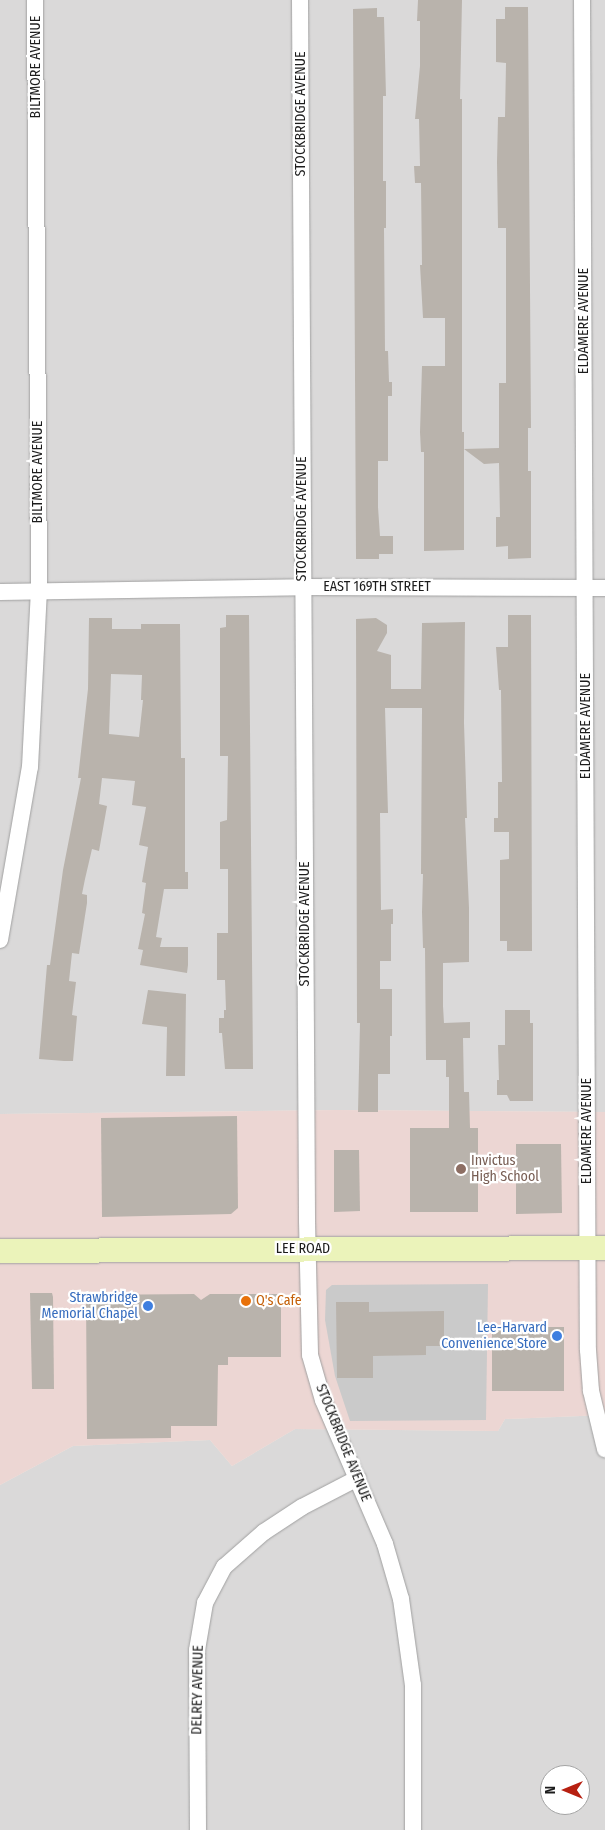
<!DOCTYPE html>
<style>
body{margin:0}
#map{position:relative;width:605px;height:1830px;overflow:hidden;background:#edeae3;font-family:"Fira Sans Condensed",sans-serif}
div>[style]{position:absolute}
.residential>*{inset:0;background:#dad9d9}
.commercial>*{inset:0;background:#ecd6d3}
.religious>*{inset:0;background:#cacaca}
.building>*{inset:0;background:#b9b3ac}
.roads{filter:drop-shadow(0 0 1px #a0a0a0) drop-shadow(0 0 1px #a0a0a0)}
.street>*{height:16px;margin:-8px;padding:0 8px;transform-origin:8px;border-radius:8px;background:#fff}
.secondary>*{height:24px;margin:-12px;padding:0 12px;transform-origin:12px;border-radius:12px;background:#ebf3ba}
.dots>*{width:14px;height:14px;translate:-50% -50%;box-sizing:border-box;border:2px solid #fff;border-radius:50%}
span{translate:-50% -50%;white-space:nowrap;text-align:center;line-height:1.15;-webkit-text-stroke:4.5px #fff;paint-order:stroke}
.street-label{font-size:14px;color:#1c1c1c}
.education-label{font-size:14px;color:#785e54}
.left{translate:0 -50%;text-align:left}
.shop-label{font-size:14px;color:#366cbe}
.right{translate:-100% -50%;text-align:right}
.food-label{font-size:14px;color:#c56008}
.north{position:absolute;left:540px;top:1765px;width:50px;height:50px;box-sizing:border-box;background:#fff;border:1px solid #a4a4a4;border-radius:50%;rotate:270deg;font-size:14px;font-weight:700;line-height:20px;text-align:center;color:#1c1c1c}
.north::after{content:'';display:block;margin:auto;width:18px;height:22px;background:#b72011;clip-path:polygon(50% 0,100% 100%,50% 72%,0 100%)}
</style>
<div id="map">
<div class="residential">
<i style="clip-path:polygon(0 0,605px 0,605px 1112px,337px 1110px,0 1114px)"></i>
<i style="clip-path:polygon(evenodd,605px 1415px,605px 1830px,0 1830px,0 1485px,73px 1446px,210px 1440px,232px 1466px,295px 1429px,498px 1431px,505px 1419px,605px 1415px,550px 1775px,580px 1775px,580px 1805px,550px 1805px,550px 1775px)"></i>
</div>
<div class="commercial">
<i style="clip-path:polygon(337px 1110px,605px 1112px,605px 1415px,505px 1419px,498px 1431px,295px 1429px,232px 1466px,210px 1440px,73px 1446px,0 1485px,0 1114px)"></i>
</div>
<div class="religious">
<i style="clip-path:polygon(488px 1284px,486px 1420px,350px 1421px,335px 1376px,325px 1320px,326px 1290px,332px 1285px)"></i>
</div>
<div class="building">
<i style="clip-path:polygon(418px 0,462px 0,460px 99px,462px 99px,462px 432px,464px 432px,464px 550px,424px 551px,424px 452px,421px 452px,420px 432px,422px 366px,445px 366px,445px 318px,423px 318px,420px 265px,422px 265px,421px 183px,415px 183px,414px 166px,420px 166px,419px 119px,415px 119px,420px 66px,420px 21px,417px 21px)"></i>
<i style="clip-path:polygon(505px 7px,528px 7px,531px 428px,528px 428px,528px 471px,531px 471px,531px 558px,508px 559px,508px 546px,496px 547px,496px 517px,500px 517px,499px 463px,484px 464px,464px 449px,499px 448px,499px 383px,506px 383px,506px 228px,498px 228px,497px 162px,498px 117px,505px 117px,506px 63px,496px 62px,496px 19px,505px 19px)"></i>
<i style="clip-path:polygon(377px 8px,377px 17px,384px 17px,386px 96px,383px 96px,383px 181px,386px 181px,386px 228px,384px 228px,385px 351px,388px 351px,389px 382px,392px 382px,392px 396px,388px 396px,388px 461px,378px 461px,378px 507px,380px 536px,393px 536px,393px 554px,379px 554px,379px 559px,356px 559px,353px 9px)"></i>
<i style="clip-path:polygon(226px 615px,249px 615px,253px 1069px,225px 1069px,222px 1033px,219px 1033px,219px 1018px,224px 1018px,224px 1010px,226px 1010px,225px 980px,217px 980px,217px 933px,228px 933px,228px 869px,220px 869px,220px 822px,227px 820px,228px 756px,220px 756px,220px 628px,226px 627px)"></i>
<i style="clip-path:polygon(508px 615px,531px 615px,532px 951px,507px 951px,507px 941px,500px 941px,500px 860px,509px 859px,509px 832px,494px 832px,494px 818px,498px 818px,498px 782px,502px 782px,501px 690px,499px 690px,496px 647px,508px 647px)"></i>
<i style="clip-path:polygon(evenodd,89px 618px,112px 618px,112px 629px,141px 629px,141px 624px,180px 624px,181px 758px,185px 758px,185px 872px,188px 872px,188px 889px,164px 889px,156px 937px,162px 938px,160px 947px,188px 947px,188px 965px,187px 973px,140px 965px,143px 950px,138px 949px,145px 914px,142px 913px,146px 883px,142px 882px,148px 847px,139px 845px,146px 807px,132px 805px,135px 781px,102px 778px,99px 804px,107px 806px,99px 851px,92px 849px,85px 879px,82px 894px,87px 895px,87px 903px,79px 954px,72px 953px,69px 981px,76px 982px,72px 1015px,77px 1016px,73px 1061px,64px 1061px,39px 1059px,47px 965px,50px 965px,63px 870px,81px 778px,78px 778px,88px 689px,89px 618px,111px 674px,142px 675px,141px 700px,143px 700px,139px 737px,109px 734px,111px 674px)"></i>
<i style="clip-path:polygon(376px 618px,387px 625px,387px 633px,377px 651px,391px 655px,391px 689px,421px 689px,422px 623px,465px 622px,464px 723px,467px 818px,465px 818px,469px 908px,469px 962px,443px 963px,443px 1006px,444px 1023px,470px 1022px,470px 1038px,463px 1038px,464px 1092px,469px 1092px,470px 1128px,478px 1128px,478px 1212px,410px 1212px,410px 1128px,449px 1128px,449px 1077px,446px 1077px,446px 1060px,426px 1060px,425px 948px,423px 948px,422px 912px,423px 874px,421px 874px,422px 708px,385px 708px,388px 813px,380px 813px,381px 910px,393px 909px,393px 924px,391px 924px,391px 961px,380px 961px,380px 989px,392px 989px,392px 1036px,390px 1036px,390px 1074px,378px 1074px,378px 1112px,358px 1112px,360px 1023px,357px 1023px,356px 619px)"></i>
<i style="clip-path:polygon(148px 990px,186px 994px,185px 1076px,166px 1076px,167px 1027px,142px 1024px)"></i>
<i style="clip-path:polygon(505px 1010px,530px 1010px,530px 1023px,533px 1023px,533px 1101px,510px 1101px,507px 1095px,497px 1095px,497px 1080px,499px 1080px,498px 1045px,505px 1045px)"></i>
<i style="clip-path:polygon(237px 1116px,238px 1208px,231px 1214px,102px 1217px,101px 1118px)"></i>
<i style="clip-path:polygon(516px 1144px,561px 1144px,562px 1213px,516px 1214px)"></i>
<i style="clip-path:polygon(334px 1150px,359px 1150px,360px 1211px,334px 1212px)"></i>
<i style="clip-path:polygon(30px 1293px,52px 1293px,53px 1297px,54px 1389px,32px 1389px)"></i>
<i style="clip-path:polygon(194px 1294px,201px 1300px,210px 1294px,281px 1294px,281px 1357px,228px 1357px,228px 1365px,218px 1365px,217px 1426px,171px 1426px,171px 1438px,87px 1439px,86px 1295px)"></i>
<i style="clip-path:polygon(336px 1302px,369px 1302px,369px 1312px,444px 1311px,444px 1346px,426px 1346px,426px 1355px,373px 1356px,373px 1378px,337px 1378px)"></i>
<i style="clip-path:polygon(492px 1327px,564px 1327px,564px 1391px,492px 1391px)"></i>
</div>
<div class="roads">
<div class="street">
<i style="left:300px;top:0;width:1221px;rotate:89.67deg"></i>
<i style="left:307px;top:1221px;width:134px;rotate:88.7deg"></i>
<i style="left:310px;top:1355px;width:47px;rotate:73.9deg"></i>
<i style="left:323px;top:1400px;width:157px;rotate:66.7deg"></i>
<i style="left:385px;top:1544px;width:57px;rotate:73.8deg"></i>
<i style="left:401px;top:1599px;width:87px;rotate:82.1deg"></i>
<i style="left:413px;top:1685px;width:145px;rotate:90deg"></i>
<i style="left:582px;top:0;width:1350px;rotate:89.75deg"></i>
<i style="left:588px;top:1350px;width:41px;rotate:85.8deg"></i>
<i style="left:591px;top:1391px;width:60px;rotate:76.4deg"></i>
<i style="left:0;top:592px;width:303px;rotate:-0.9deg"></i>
<i style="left:303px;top:587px;width:302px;rotate:0.2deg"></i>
<i style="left:0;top:940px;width:176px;rotate:-80.2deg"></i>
<i style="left:30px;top:767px;width:175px;rotate:-87.1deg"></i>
<i style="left:39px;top:592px;width:592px;rotate:-90.39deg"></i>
<i style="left:198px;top:1830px;width:180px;rotate:-90.3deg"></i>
<i style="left:197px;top:1650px;width:48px;rotate:-80.3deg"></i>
<i style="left:205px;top:1603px;width:41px;rotate:-62.2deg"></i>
<i style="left:224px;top:1567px;width:53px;rotate:-41.2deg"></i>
<i style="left:264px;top:1532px;width:45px;rotate:-33.3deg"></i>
<i style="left:302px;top:1507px;width:63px;rotate:-27.4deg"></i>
</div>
<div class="secondary">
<i style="left:0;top:1251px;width:605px;rotate:-0.28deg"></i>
</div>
</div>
<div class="dots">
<i style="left:461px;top:1169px;background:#8d6e63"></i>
<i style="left:246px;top:1301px;background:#e8710a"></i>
<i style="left:148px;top:1306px;background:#3f7fe0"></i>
<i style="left:557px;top:1336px;background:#3f7fe0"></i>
</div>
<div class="street-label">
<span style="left:36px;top:67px;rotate:-90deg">BILTMORE AVENUE</span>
<span style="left:301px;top:114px;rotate:-90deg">STOCKBRIDGE AVENUE</span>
<span style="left:584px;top:321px;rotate:-90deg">ELDAMERE AVENUE</span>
<span style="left:38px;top:472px;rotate:-90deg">BILTMORE AVENUE</span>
<span style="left:302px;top:519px;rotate:-90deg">STOCKBRIDGE AVENUE</span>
<span style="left:377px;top:587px">EAST 169TH STREET</span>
<span style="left:586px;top:726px;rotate:-90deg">ELDAMERE AVENUE</span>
<span style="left:305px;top:924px;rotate:-90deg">STOCKBRIDGE AVENUE</span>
<span style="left:587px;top:1131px;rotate:-90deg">ELDAMERE AVENUE</span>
<span style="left:303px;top:1249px">LEE ROAD</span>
<span style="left:343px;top:1443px;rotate:68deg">STOCKBRIDGE AVENUE</span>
<span style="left:198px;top:1690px;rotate:-89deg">DELREY AVENUE</span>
</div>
<div class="education-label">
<span class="left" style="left:471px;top:1169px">Invictus<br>High School</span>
</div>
<div class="shop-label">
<span class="right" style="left:138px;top:1306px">Strawbridge<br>Memorial Chapel</span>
<span class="right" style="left:547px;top:1336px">Lee-Harvard<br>Convenience Store</span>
</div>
<div class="food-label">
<span class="left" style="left:256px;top:1301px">Q's Cafe</span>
</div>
<div class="north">N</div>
</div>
